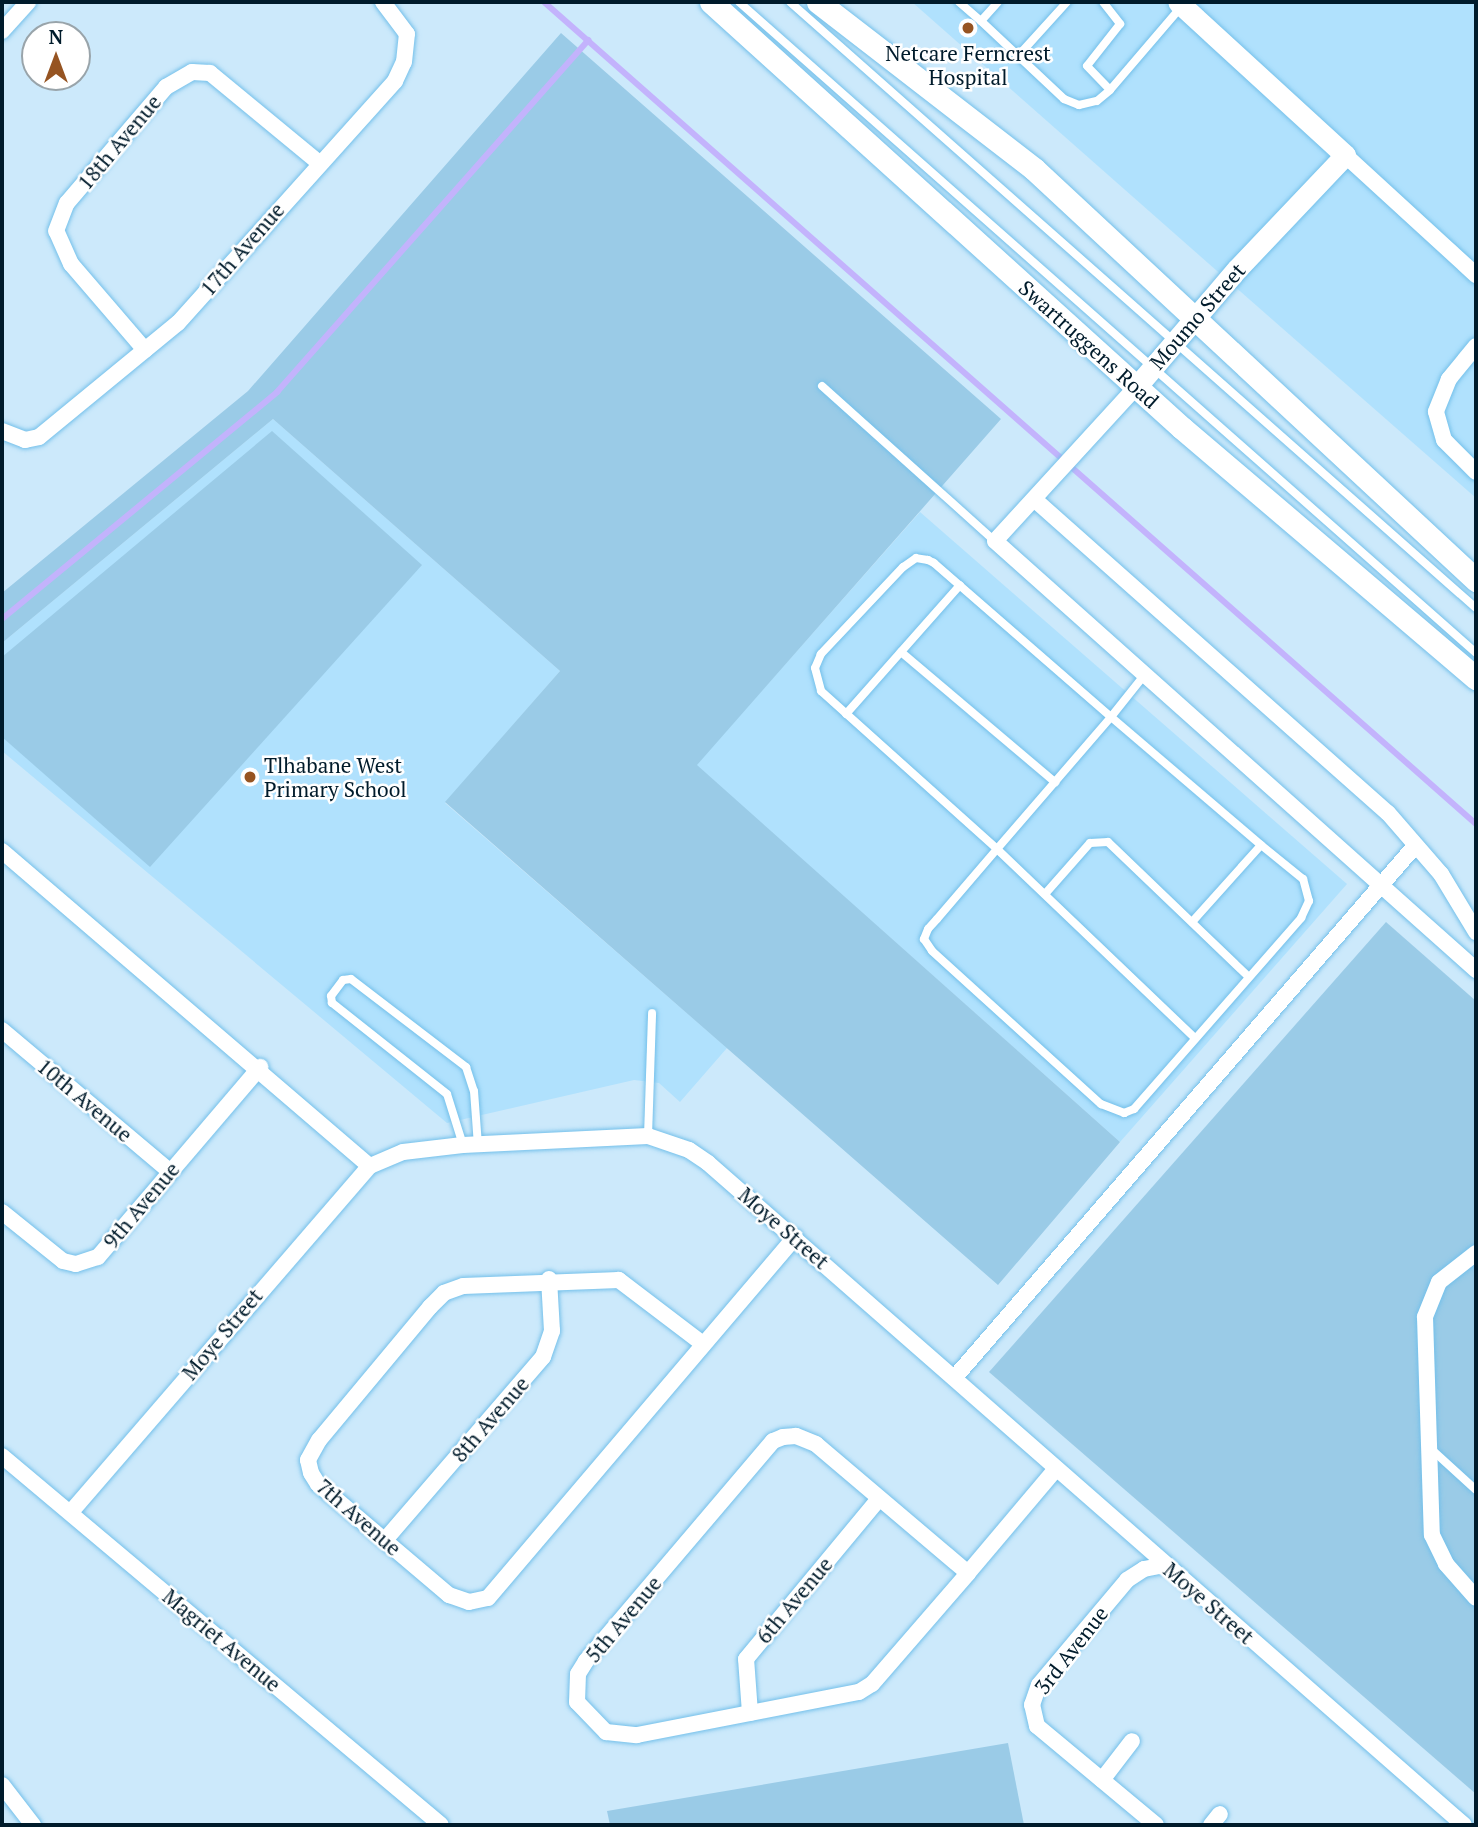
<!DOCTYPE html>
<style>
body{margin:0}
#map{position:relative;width:1478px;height:1827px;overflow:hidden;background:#cce9fb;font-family:"PT Serif",serif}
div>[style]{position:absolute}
.built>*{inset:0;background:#b0e1fd}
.green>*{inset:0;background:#9acbe7}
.stream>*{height:6px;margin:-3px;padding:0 3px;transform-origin:3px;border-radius:3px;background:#c3b3fc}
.roads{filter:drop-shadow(0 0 2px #74c0ea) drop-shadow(0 0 2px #74c0ea)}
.service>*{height:8px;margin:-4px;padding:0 4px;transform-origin:4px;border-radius:4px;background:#fff}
.minor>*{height:16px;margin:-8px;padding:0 8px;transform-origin:8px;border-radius:8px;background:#fff}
.tertiary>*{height:21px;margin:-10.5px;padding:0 10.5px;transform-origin:10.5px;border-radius:10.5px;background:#fff}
.secondary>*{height:23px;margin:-11.5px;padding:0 11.5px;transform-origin:11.5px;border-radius:11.5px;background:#fff}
.dots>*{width:19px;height:19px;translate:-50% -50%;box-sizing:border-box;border:4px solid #fff;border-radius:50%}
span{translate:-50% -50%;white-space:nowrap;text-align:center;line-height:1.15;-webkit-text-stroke:5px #fff;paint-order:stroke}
.poi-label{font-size:21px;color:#001b2b}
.left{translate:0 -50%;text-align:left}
.street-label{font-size:21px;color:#001b2b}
.frame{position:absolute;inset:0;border:4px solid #001b2b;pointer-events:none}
.north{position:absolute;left:21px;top:21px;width:70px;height:70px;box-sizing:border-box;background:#fff;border:2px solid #99a4aa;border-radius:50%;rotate:0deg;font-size:19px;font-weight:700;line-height:28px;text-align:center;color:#001b2b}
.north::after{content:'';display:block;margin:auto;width:24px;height:32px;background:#965422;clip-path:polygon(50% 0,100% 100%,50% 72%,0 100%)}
</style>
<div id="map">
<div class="built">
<i style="clip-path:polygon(912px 2px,1476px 2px,1476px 498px,1200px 256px)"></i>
<i style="clip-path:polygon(273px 419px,560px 671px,445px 803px,727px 1048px,680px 1102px,659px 1083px,634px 1080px,447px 1123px,2px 751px,2px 643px)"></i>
<i style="clip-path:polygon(920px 512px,1347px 884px,1120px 1142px,696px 765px)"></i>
</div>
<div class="green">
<i style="clip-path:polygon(561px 33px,1001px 419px,697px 765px,1120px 1142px,998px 1285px,445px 802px,560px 671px,273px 419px,2px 643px,2px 593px,248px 391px)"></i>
<i style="clip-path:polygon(272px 431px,422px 565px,150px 867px,2px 737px,2px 657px)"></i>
<i style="clip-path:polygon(1386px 922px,1476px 1001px,1476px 1794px,989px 1372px)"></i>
<i style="clip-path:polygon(1008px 1743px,1024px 1825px,610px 1825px,607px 1811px)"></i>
</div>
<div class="stream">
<i style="left:544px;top:2px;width:1243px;rotate:41.41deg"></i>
<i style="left:2px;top:619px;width:357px;rotate:-39.5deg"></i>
<i style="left:277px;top:392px;width:470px;rotate:-48.5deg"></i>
</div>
<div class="roads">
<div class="service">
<i style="left:739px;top:2px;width:983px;rotate:41.45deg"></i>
<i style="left:790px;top:2px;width:915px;rotate:41.46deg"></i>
<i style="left:959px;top:2px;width:29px;rotate:41deg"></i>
<i style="left:981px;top:21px;width:25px;rotate:-48deg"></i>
<i style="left:1103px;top:2px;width:28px;rotate:52deg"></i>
<i style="left:1120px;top:24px;width:53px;rotate:128.2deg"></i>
<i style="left:1087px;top:66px;width:33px;rotate:46deg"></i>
<i style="left:981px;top:21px;width:114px;rotate:43.2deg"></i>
<i style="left:1064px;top:99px;width:16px;rotate:22deg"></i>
<i style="left:1079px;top:105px;width:18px;rotate:-13deg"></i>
<i style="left:1097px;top:101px;width:17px;rotate:-40deg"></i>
<i style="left:1110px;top:90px;width:111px;rotate:-49.4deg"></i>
<i style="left:1018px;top:56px;width:73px;rotate:-47.8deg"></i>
<i style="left:822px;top:386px;width:232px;rotate:41.9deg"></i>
<i style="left:901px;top:652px;width:202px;rotate:40.2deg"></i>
<i style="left:1146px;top:673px;width:56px;rotate:128.5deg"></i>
<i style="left:1111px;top:717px;width:174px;rotate:130.8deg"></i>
<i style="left:997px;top:849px;width:92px;rotate:130.6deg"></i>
<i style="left:937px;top:919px;width:13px;rotate:132deg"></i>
<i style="left:928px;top:929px;width:11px;rotate:112deg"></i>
<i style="left:924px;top:939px;width:14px;rotate:56deg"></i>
<i style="left:932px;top:951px;width:228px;rotate:42.2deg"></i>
<i style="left:1101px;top:1104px;width:25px;rotate:21deg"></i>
<i style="left:1124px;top:1113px;width:11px;rotate:-22deg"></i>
<i style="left:1134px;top:1109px;width:254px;rotate:-48.8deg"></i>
<i style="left:1301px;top:918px;width:19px;rotate:-65deg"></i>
<i style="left:1309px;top:901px;width:23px;rotate:-105deg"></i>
<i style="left:1303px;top:879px;width:54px;rotate:-141deg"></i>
<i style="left:1261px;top:845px;width:197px;rotate:-139.5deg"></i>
<i style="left:1111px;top:717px;width:235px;rotate:-139deg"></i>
<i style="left:934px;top:563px;width:7px;rotate:-153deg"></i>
<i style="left:928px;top:560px;width:12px;rotate:-171deg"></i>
<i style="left:916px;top:558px;width:16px;rotate:145deg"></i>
<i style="left:903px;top:567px;width:120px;rotate:133.3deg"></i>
<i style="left:821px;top:654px;width:15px;rotate:113deg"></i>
<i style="left:815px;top:668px;width:24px;rotate:75deg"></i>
<i style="left:821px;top:691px;width:237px;rotate:41.9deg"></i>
<i style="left:997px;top:849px;width:272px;rotate:43.7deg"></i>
<i style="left:846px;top:714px;width:172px;rotate:-48.5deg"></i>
<i style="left:1045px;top:894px;width:68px;rotate:-48.6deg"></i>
<i style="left:1090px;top:843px;width:18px;rotate:-3deg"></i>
<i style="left:1108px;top:842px;width:195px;rotate:43.8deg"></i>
<i style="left:1192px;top:922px;width:103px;rotate:-48.1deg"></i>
<i style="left:648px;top:1136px;width:123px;rotate:-88.1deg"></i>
<i style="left:463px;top:1145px;width:53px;rotate:-107.4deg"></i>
<i style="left:447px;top:1094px;width:147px;rotate:-141.6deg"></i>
<i style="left:332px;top:1003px;width:7px;rotate:-98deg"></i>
<i style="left:331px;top:996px;width:20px;rotate:-53deg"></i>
<i style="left:343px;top:980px;width:8px;rotate:-7deg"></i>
<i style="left:351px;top:979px;width:145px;rotate:37.4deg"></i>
<i style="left:466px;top:1067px;width:25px;rotate:72deg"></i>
<i style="left:474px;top:1091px;width:54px;rotate:85.8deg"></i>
<i style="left:1430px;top:1448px;width:62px;rotate:42.4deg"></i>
</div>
<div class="minor">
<i style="left:2px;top:31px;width:39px;rotate:-48deg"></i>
<i style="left:1345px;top:155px;width:178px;rotate:42.5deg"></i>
<i style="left:1476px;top:346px;width:43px;rotate:129.3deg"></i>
<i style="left:1449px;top:379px;width:35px;rotate:112deg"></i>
<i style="left:1436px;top:412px;width:29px;rotate:74deg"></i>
<i style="left:1444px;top:440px;width:45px;rotate:45deg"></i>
<i style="left:145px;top:350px;width:113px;rotate:-130.7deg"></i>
<i style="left:71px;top:264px;width:36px;rotate:-114deg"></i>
<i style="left:56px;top:231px;width:30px;rotate:-69deg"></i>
<i style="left:67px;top:203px;width:153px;rotate:-49.5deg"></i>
<i style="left:166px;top:87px;width:30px;rotate:-30deg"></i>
<i style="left:192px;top:72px;width:18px;rotate:3deg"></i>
<i style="left:210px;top:73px;width:140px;rotate:39.5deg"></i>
<i style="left:1137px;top:386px;width:210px;rotate:132.5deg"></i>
<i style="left:995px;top:541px;width:645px;rotate:41.73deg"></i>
<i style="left:2px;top:431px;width:25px;rotate:21deg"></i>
<i style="left:25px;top:440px;width:14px;rotate:-12deg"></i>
<i style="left:39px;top:437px;width:180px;rotate:-39.4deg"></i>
<i style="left:178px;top:323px;width:325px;rotate:-48.1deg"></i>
<i style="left:395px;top:81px;width:21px;rotate:-65deg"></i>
<i style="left:404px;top:62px;width:28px;rotate:-84deg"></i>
<i style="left:407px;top:34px;width:40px;rotate:-127deg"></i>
<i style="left:1034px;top:499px;width:473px;rotate:41.6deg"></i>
<i style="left:1388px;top:813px;width:81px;rotate:49deg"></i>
<i style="left:1441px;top:874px;width:68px;rotate:58.9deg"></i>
<i style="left:2px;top:851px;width:484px;rotate:40.6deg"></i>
<i style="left:2px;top:1030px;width:217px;rotate:40.1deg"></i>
<i style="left:2px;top:1212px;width:78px;rotate:38.8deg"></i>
<i style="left:63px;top:1261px;width:13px;rotate:13deg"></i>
<i style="left:76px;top:1264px;width:23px;rotate:-18deg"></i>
<i style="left:98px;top:1257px;width:250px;rotate:-49.5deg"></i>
<i style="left:1476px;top:1253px;width:47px;rotate:141.9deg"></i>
<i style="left:1439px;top:1282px;width:38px;rotate:112deg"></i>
<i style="left:1425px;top:1317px;width:218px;rotate:88.2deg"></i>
<i style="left:1432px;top:1535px;width:32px;rotate:64deg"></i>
<i style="left:1446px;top:1564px;width:45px;rotate:48.6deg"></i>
<i style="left:703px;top:1344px;width:106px;rotate:-142.7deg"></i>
<i style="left:619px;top:1280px;width:156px;rotate:177.8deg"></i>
<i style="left:463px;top:1286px;width:20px;rotate:160deg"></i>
<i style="left:444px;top:1293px;width:20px;rotate:135deg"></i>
<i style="left:430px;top:1307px;width:173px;rotate:129.8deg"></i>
<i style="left:319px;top:1440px;width:23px;rotate:119deg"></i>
<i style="left:308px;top:1460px;width:13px;rotate:77deg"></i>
<i style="left:311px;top:1473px;width:13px;rotate:58deg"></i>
<i style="left:318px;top:1484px;width:172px;rotate:40.3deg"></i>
<i style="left:449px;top:1595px;width:21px;rotate:19deg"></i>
<i style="left:469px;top:1602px;width:19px;rotate:-12deg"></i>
<i style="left:488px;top:1598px;width:474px;rotate:-49.6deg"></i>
<i style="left:956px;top:1376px;width:701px;rotate:-49.11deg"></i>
<i style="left:2px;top:1456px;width:573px;rotate:40.05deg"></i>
<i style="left:71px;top:1512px;width:457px;rotate:-49.2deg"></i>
<i style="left:370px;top:1166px;width:36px;rotate:-23deg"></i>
<i style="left:403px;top:1152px;width:60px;rotate:-6.7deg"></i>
<i style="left:463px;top:1145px;width:185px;rotate:-2.8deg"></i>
<i style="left:648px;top:1136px;width:43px;rotate:18.9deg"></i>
<i style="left:689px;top:1150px;width:23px;rotate:34deg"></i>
<i style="left:708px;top:1163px;width:1005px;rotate:41.21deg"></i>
<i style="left:385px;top:1540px;width:242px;rotate:-49.2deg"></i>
<i style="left:543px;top:1357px;width:28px;rotate:-71deg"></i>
<i style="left:552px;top:1331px;width:52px;rotate:-93.3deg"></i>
<i style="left:968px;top:1573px;width:199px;rotate:-139.7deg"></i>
<i style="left:816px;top:1444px;width:22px;rotate:-158deg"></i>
<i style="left:796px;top:1436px;width:13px;rotate:176deg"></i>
<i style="left:783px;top:1437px;width:11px;rotate:158deg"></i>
<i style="left:773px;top:1441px;width:289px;rotate:130.4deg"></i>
<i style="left:586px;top:1661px;width:15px;rotate:122deg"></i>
<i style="left:578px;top:1674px;width:28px;rotate:92deg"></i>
<i style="left:577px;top:1702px;width:42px;rotate:46deg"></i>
<i style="left:606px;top:1732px;width:31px;rotate:6deg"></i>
<i style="left:637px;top:1735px;width:226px;rotate:-11deg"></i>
<i style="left:859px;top:1692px;width:15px;rotate:-32deg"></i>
<i style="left:872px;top:1684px;width:147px;rotate:-49.1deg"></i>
<i style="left:968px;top:1573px;width:136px;rotate:-49.8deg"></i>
<i style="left:750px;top:1713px;width:54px;rotate:-94.2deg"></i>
<i style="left:746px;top:1659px;width:208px;rotate:-50.3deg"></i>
<i style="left:1102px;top:1780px;width:49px;rotate:-52.4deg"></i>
<i style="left:2px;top:1785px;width:51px;rotate:52.2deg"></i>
<i style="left:1156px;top:1825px;width:155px;rotate:-140.2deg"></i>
<i style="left:1037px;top:1726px;width:22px;rotate:-103deg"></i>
<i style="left:1032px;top:1705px;width:21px;rotate:-71deg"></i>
<i style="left:1039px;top:1685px;width:137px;rotate:-50deg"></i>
<i style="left:1127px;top:1580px;width:20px;rotate:-33deg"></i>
<i style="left:1144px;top:1569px;width:21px;rotate:-11deg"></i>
<i style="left:1211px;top:1825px;width:14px;rotate:-51deg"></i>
</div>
<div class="tertiary">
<i style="left:1137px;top:386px;width:154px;rotate:-49.5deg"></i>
<i style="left:1237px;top:269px;width:157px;rotate:-46.5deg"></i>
<i style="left:1345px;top:155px;width:226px;rotate:-137.5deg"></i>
</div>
<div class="secondary">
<i style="left:711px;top:2px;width:635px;rotate:42.13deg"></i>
<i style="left:1182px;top:428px;width:386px;rotate:40.4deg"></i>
<i style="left:818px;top:2px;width:273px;rotate:37.7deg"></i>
<i style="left:1034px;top:169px;width:604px;rotate:42.92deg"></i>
</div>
</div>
<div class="dots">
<i style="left:968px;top:28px;background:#965422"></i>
<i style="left:250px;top:777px;background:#965422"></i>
</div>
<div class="poi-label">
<span style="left:968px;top:65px">Netcare Ferncrest<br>Hospital</span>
<span class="left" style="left:264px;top:777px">Tlhabane West<br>Primary School</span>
</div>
<div class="street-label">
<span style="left:119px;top:142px;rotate:-50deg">18th Avenue</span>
<span style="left:242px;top:249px;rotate:-49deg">17th Avenue</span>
<span style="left:1197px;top:316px;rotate:-49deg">Moumo Street</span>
<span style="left:1089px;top:344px;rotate:42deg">Swartruggens Road</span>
<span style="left:85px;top:1100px;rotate:40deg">10th Avenue</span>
<span style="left:141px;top:1205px;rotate:-50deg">9th Avenue</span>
<span style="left:784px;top:1228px;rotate:41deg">Moye Street</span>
<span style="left:222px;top:1334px;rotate:-50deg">Moye Street</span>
<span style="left:490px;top:1419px;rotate:-49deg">8th Avenue</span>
<span style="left:359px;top:1517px;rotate:41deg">7th Avenue</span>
<span style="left:794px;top:1600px;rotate:-50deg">6th Avenue</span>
<span style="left:1209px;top:1603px;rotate:41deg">Moye Street</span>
<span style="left:623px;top:1619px;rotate:-50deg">5th Avenue</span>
<span style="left:222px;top:1640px;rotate:40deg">Magriet Avenue</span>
<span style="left:1071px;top:1650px;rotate:-52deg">3rd Avenue</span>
</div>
<div class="frame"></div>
<div class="north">N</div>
</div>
